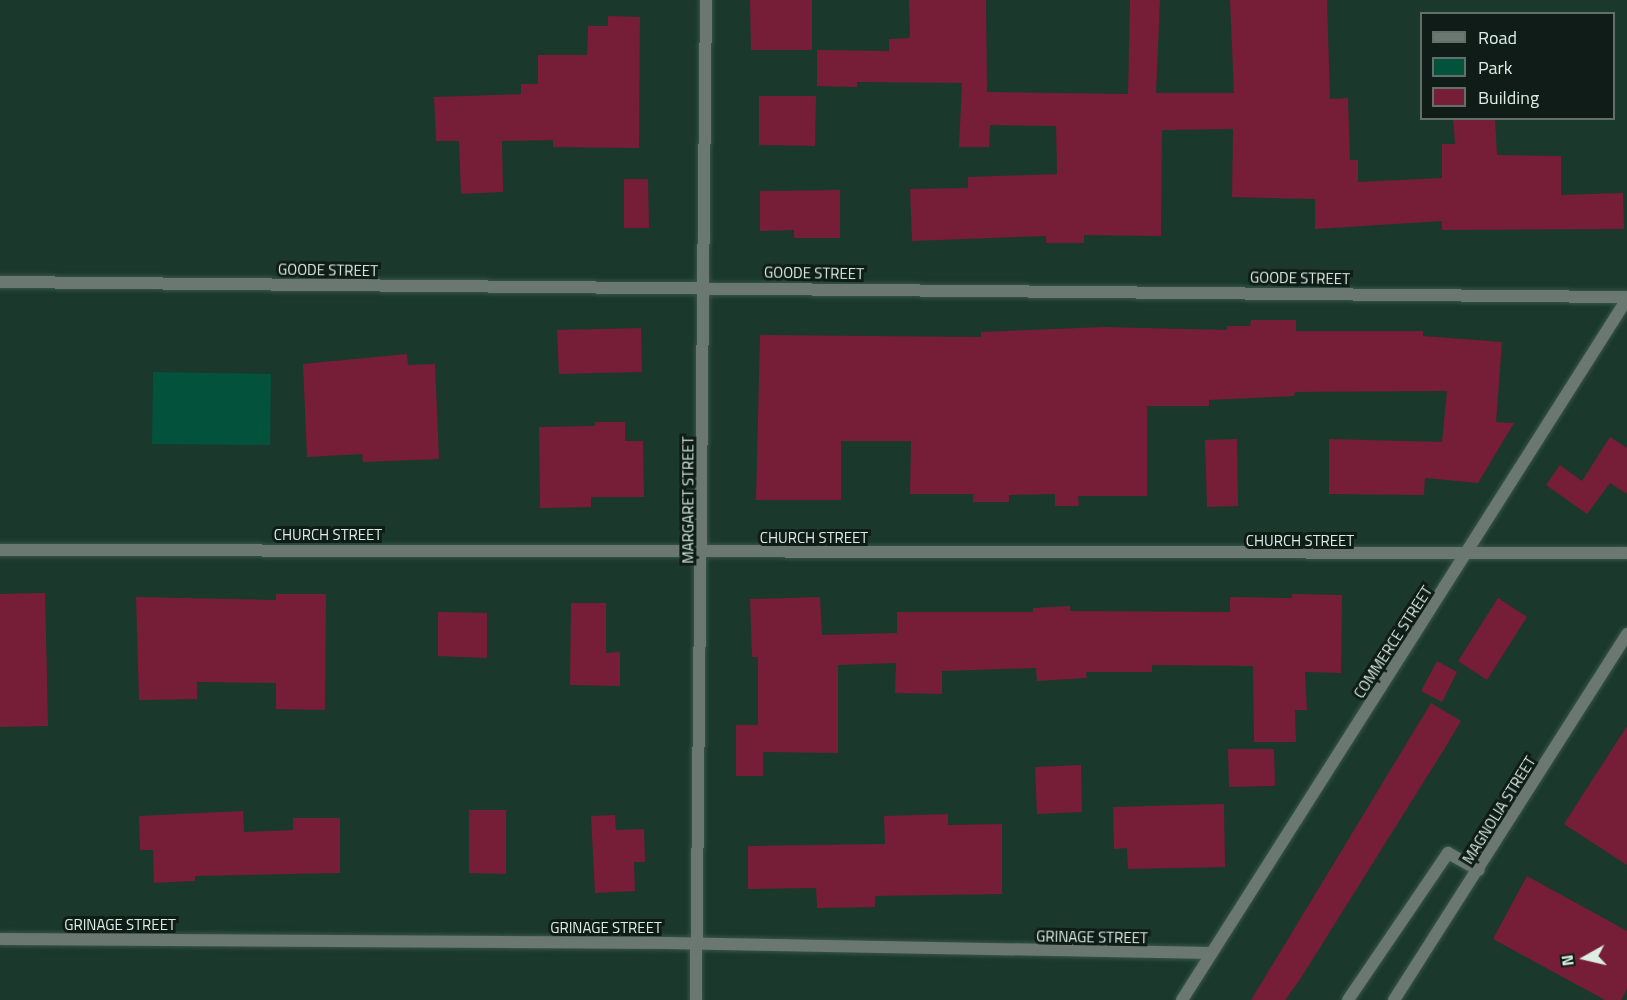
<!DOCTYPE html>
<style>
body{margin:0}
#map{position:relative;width:1627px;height:1000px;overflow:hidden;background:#1a382c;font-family:"Titillium Web",sans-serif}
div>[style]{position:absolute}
.green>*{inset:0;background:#02523c}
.building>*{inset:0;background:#761e37}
.roads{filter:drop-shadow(0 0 2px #39554a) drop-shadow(0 0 2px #39554a)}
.lane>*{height:12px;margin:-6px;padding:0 6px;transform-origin:6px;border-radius:6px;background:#6a7871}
.street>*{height:12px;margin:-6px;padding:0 6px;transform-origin:6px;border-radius:6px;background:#6a7871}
span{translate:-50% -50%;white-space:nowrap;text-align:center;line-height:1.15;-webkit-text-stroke:6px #0f1c17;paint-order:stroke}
.street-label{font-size:15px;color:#dbede5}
.legend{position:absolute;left:1420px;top:12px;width:195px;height:108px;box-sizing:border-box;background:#0f1c17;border:2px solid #617069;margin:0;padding:8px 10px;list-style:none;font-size:18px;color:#dbede5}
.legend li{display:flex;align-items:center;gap:12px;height:30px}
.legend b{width:30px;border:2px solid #617069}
.north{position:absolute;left:1555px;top:928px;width:60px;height:60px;-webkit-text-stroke:4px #0f1c17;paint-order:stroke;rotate:262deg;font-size:16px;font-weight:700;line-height:24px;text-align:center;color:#dbede5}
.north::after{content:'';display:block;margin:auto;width:21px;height:27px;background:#dbede5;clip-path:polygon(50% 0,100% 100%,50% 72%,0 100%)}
</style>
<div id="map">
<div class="green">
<i style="clip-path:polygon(153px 372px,271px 374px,270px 445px,152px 444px)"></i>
</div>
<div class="building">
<i style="clip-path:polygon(750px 0,812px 0,812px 50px,751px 50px)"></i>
<i style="clip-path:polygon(909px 0,986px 0,987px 92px,1128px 94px,1130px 0,1160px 0,1156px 93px,1234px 93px,1230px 0,1327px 0,1330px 99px,1348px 98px,1350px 160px,1358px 160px,1358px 182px,1442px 178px,1442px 144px,1455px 144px,1453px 118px,1495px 118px,1497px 155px,1561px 156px,1561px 195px,1623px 193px,1624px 229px,1442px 230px,1442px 221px,1315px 229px,1315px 199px,1232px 197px,1233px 129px,1162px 130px,1161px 236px,1084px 235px,1084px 243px,1046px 243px,1046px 236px,912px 241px,910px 189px,968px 188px,968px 177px,1057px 174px,1056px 126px,990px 125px,989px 147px,959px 147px,962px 83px,857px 82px,857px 87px,817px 86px,817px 50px,889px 51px,889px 39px,910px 38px)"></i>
<i style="clip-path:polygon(608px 16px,640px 17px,639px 148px,553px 147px,553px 140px,502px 141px,503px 192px,461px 194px,459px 141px,436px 141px,434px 97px,521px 94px,521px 84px,538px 84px,538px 55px,587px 55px,588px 26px,608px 26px)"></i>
<i style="clip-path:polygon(759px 96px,816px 96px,815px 146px,759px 145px)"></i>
<i style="clip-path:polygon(624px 179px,648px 179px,649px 228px,624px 228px)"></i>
<i style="clip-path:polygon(840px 190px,840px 238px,794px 238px,794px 230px,760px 231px,760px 191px)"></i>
<i style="clip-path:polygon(1251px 320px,1296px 320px,1296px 331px,1423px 331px,1423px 336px,1502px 342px,1496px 422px,1514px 423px,1478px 483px,1425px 478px,1424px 495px,1329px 494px,1329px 439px,1442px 442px,1447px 391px,1295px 392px,1294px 396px,1209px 400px,1209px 406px,1147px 406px,1147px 496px,1078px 496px,1079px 506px,1055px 506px,1055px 494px,1009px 495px,1009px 502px,973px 502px,973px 494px,910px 494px,911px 441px,841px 441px,841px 500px,756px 500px,760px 335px,981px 337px,981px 332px,1104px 327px,1227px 330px,1227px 326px,1250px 326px)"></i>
<i style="clip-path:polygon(641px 328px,642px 372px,559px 374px,557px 330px)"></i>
<i style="clip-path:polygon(407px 354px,408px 365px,435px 364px,439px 459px,363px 462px,362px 454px,307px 457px,303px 364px)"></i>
<i style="clip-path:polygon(595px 422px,625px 422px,625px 441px,643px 441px,644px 497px,591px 497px,591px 507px,540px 508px,539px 427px,595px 426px)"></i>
<i style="clip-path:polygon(1610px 437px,1627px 448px,1627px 494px,1610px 483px,1587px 514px,1546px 485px,1560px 465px,1582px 481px)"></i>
<i style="clip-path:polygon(1237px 439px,1238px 506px,1207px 507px,1205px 440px)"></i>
<i style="clip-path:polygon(45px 593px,48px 726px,0 727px,0 594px)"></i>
<i style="clip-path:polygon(276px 594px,326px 594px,325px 710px,276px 709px,276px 683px,197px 682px,197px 699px,139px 700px,136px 597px,276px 600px)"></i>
<i style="clip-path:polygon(1292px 594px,1342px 595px,1341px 673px,1305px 672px,1307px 710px,1295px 710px,1296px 742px,1254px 742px,1253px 666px,1152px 665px,1152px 672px,1086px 672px,1087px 678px,1037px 681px,1036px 668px,942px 671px,942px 694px,895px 693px,896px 663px,838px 665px,838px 753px,763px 752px,763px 776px,736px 776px,736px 725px,758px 725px,758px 657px,752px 657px,750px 599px,820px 597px,822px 635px,897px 633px,897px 612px,1033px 612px,1033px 608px,1070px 606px,1070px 611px,1230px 612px,1230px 597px,1292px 598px)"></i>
<i style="clip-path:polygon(1498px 598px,1527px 617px,1487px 680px,1458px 661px)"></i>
<i style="clip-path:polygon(571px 603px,606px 603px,606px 653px,620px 652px,620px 686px,570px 685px)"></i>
<i style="clip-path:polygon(438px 612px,487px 613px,487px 658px,438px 656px)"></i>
<i style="clip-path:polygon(1437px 661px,1457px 672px,1442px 702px,1421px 691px)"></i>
<i style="clip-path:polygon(1431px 703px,1461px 721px,1443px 751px,1299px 981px,1285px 1000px,1251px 1000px)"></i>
<i style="clip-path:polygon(1627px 726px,1627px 865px,1564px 824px)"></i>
<i style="clip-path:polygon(1228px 749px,1274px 749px,1275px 786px,1229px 787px)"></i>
<i style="clip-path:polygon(1081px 765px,1082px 812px,1037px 814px,1035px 767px)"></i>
<i style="clip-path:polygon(1224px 804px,1225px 867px,1128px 869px,1127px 848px,1114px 849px,1113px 807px)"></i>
<i style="clip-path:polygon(469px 810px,506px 810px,506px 874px,469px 873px)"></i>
<i style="clip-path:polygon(243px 811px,244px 832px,293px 830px,293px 818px,340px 818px,340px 873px,195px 876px,195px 881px,154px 883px,153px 850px,140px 850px,139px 816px)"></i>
<i style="clip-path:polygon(948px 814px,948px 825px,1002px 824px,1002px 894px,875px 896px,875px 907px,817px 908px,816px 888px,748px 889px,748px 846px,885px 844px,884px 816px)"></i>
<i style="clip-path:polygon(615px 815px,616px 830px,644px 829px,645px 862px,634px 862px,635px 891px,595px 893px,591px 816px)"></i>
<i style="clip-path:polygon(1527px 876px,1627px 931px,1627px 989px,1621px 1000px,1605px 1000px,1493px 939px)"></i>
</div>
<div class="roads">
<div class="lane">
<i style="left:1348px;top:1000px;width:178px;rotate:-55.8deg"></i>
<i style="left:1448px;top:853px;width:35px;rotate:29deg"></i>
</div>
<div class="street">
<i style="left:0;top:282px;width:1627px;rotate:0.53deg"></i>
<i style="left:0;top:550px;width:1627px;rotate:0.11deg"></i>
<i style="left:0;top:939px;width:667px;rotate:0.34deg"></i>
<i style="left:667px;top:943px;width:544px;rotate:1.05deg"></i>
<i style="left:696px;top:1000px;width:1000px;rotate:-89.43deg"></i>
<i style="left:1182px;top:1000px;width:830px;rotate:-57.59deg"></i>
<i style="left:1394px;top:1000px;width:434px;rotate:-57.5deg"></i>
</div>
</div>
<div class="street-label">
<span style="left:328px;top:270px;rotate:1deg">GOODE STREET</span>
<span style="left:814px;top:273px;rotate:1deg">GOODE STREET</span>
<span style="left:1300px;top:278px;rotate:1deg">GOODE STREET</span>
<span style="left:688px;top:500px;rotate:-90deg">MARGARET STREET</span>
<span style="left:328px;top:535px">CHURCH STREET</span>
<span style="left:814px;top:538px">CHURCH STREET</span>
<span style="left:1300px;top:541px">CHURCH STREET</span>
<span style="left:1393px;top:642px;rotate:-57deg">COMMERCE STREET</span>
<span style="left:1499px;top:810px;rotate:-58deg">MAGNOLIA STREET</span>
<span style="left:120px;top:925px">GRINAGE STREET</span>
<span style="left:606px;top:928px">GRINAGE STREET</span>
<span style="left:1092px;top:937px;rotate:1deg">GRINAGE STREET</span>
</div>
<ul class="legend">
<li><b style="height:8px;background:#6a7871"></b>Road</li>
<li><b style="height:16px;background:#02523c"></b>Park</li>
<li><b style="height:16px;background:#761e37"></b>Building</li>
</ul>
<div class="north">N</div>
</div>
